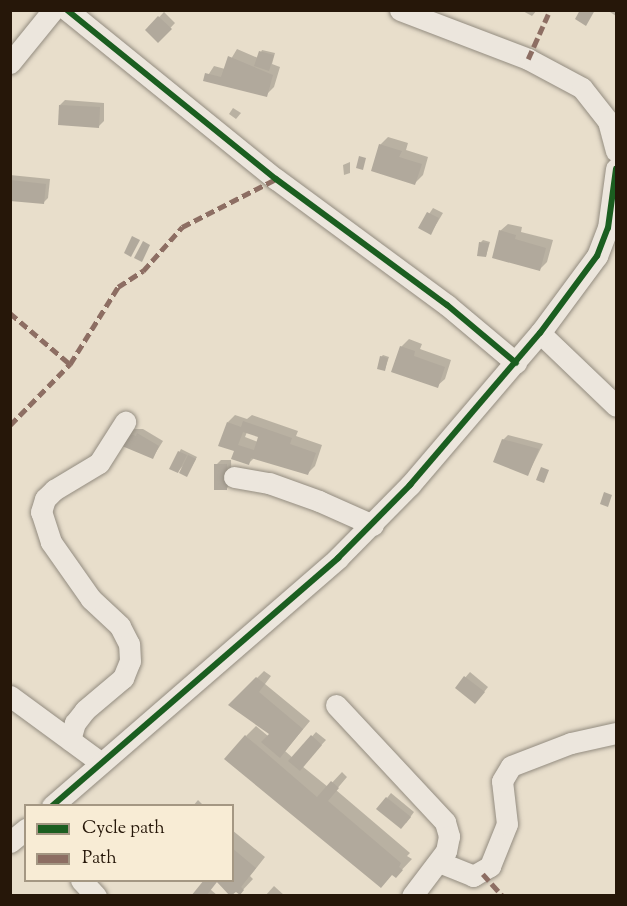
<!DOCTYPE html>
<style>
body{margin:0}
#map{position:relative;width:627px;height:906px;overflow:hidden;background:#e8decb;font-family:"Sorts Mill Goudy",serif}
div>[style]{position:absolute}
.shadow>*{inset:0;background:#0003}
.building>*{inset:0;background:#b1a99c}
.roads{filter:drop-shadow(0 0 2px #938c80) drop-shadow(0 0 2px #938c80)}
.minor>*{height:21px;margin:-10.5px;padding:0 10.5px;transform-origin:10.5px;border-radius:10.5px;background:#ece6dd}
.quiet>*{height:4.5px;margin-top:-2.25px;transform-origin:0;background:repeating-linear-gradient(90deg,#8d6e63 0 9px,transparent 0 13.5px)}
.cycleway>*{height:6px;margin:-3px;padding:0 3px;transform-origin:3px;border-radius:3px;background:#1b5e20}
span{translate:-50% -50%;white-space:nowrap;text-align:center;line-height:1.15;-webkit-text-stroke:4.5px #f8ecd5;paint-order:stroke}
.frame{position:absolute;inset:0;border:12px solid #261709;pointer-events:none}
.legend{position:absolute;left:24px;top:804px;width:210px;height:78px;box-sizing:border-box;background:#f8ecd5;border:2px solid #a49783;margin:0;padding:8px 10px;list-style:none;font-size:18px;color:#261709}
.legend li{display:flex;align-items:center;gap:12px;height:30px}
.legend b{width:30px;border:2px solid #a49783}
</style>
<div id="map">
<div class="shadow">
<i style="clip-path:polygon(521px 10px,537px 10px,532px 16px)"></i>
<i style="clip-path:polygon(616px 10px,616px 16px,610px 12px,611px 10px)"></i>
<i style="clip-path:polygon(164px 12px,175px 23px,158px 41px,147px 30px)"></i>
<i style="clip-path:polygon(237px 49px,258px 58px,262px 50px,275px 53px,272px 64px,280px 67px,274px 87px,266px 95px,205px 80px,214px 66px,225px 69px)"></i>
<i style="clip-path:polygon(65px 100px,104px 103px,104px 121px,99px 126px,60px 105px)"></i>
<i style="clip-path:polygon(233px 108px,241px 113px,236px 119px,229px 114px)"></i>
<i style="clip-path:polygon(388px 137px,408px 143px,406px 150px,428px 157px,423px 175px,415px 183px,380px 145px)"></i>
<i style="clip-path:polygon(350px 162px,350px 173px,344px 175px,343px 165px)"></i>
<i style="clip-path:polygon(10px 175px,50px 179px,48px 198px,43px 203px,10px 199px)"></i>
<i style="clip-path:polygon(433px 208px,443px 213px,431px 233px,420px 228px)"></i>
<i style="clip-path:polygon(508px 224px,522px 227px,521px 232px,553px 240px,547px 262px,540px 269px,500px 231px)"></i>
<i style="clip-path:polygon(483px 240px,490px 242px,486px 256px,481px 242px)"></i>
<i style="clip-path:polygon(409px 339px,422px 344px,420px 349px,451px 360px,445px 379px,437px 386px,401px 347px)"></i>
<i style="clip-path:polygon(383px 355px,389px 357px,385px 369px,381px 357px)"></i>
<i style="clip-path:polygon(evenodd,235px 415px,247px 419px,252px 415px,298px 431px,296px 436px,322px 445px,315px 466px,307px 474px,255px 457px,249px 463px,236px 450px,228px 422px,235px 415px,247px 432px,260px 436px,258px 442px,245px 437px,247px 432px)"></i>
<i style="clip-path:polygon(133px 429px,143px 429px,163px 441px,153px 457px,129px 433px)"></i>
<i style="clip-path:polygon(508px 435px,543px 444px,528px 474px,503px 440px)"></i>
<i style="clip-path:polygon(181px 449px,197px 457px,187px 475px,185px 464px,178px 471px,171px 468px)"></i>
<i style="clip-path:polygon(221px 460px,231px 460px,232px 483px,227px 488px,216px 465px)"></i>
<i style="clip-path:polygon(264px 671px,271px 676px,265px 684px,310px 721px,285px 751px,293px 758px,316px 732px,326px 740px,302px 766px,328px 787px,342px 772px,347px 777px,336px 790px,410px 853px,407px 856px,412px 859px,396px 876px,246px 736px,256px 726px,268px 736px,271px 733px,230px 705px)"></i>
<i style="clip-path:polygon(470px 672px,488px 687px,480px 697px,457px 687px)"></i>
<i style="clip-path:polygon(391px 793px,414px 812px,406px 823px,387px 798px)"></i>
<i style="clip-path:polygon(198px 800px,204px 806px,193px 806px)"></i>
<i style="clip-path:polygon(232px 830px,265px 857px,250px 876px,253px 879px,240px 893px,237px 890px,232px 895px,216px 881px,210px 889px,218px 896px,193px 896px,205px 880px,232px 880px)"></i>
<i style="clip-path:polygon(274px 886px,285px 896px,265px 896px)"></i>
</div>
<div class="building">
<i style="clip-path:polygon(580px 10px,595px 10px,586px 26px,575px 19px)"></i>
<i style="clip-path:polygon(158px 16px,172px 29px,158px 43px,145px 30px)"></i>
<i style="clip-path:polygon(259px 51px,274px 55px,269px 71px,254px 66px)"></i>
<i style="clip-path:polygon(228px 56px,273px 75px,267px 97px,203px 81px,205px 73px,221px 77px)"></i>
<i style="clip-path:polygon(59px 105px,100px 107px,99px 128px,58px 125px)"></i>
<i style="clip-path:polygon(379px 144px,402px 151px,399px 157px,422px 164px,415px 185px,371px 171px)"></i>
<i style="clip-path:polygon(359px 156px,366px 158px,363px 170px,356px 168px)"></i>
<i style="clip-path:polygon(10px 180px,46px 184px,44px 204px,10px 201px)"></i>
<i style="clip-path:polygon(427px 212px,439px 218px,431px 235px,418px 228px)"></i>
<i style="clip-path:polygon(499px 230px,516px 235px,515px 239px,546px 248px,540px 271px,492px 258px)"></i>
<i style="clip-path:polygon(132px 236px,140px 240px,131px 257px,124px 253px)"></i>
<i style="clip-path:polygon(143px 241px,150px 245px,142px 262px,134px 258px)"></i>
<i style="clip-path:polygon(479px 242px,489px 243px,486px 257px,477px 256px)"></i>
<i style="clip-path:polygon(400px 346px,415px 351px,414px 356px,445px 367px,438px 388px,391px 372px)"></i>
<i style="clip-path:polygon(380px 356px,388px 358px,385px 371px,377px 369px)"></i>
<i style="clip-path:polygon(evenodd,243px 421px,292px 438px,290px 444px,316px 453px,308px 475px,251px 458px,249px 465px,231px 459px,234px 451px,218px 446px,227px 422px,241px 427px,243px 421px,243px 432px,258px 437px,254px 450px,238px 445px,243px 432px)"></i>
<i style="clip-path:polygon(127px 433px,136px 436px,137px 433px,159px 446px,153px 459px,122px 446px)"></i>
<i style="clip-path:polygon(502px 439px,539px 449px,528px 476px,493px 462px)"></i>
<i style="clip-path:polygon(178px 451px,187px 455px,178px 473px,169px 469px)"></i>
<i style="clip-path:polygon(188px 455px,196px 459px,187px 477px,179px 473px)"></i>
<i style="clip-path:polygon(214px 464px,227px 464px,227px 490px,214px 490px)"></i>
<i style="clip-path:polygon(541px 467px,549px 470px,544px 483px,536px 480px)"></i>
<i style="clip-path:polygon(604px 492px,612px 495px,608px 507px,600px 504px)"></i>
<i style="clip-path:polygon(464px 676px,485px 692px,475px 704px,455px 688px)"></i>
<i style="clip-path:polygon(256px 677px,265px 684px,259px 692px,303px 729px,280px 758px,261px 742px,269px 734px,228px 705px)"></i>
<i style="clip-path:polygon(245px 735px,317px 797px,331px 781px,339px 788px,328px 801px,401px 863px,399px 867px,403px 870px,396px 878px,392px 875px,381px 888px,224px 759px)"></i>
<i style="clip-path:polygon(311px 735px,322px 745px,300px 771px,288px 761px)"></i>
<i style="clip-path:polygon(386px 797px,411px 817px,401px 829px,376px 809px)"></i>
<i style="clip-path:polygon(232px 848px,256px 868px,241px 887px,244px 890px,240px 895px,236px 892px,230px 896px,217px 882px,206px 896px,191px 896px,204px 880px,232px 880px)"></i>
</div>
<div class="roads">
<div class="minor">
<i style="left:67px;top:10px;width:269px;rotate:39deg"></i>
<i style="left:276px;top:179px;width:212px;rotate:36.4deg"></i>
<i style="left:447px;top:305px;width:90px;rotate:40deg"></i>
<i style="left:400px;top:10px;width:137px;rotate:20.9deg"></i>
<i style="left:528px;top:59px;width:61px;rotate:28.2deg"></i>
<i style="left:582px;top:88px;width:42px;rotate:51.8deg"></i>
<i style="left:608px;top:121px;width:31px;rotate:75deg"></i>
<i style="left:10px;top:63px;width:68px;rotate:-50.9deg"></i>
<i style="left:540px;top:333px;width:105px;rotate:43.8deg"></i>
<i style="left:234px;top:477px;width:36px;rotate:10deg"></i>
<i style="left:269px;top:483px;width:53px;rotate:19.8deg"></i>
<i style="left:319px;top:501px;width:59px;rotate:24deg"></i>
<i style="left:10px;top:696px;width:112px;rotate:36.3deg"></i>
<i style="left:336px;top:705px;width:160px;rotate:47deg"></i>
<i style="left:445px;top:822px;width:15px;rotate:74deg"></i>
<i style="left:449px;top:836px;width:15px;rotate:101deg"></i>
<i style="left:446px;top:851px;width:56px;rotate:127.1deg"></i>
<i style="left:70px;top:740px;width:18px;rotate:-74deg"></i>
<i style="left:75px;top:723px;width:16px;rotate:-52deg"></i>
<i style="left:85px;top:710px;width:50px;rotate:-40.1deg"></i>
<i style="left:123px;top:678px;width:18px;rotate:-68deg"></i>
<i style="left:130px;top:661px;width:17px;rotate:-93deg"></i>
<i style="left:129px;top:644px;width:20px;rotate:-117deg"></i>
<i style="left:120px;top:626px;width:40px;rotate:-137deg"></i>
<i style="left:91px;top:599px;width:70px;rotate:-125.1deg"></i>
<i style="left:51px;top:542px;width:32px;rotate:-108deg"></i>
<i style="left:41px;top:512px;width:14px;rotate:-73deg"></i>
<i style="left:45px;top:499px;width:13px;rotate:-45deg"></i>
<i style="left:54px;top:490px;width:52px;rotate:-31deg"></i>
<i style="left:99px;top:463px;width:49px;rotate:-57.6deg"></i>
<i style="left:52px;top:806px;width:379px;rotate:-40.9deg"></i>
<i style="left:338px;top:558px;width:103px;rotate:-45.4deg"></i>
<i style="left:410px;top:485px;width:200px;rotate:-49.5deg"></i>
<i style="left:540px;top:333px;width:96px;rotate:-53.5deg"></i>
<i style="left:597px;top:256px;width:30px;rotate:-69deg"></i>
<i style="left:608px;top:228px;width:60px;rotate:-82.3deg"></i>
<i style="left:10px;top:842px;width:21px;rotate:-39deg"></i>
<i style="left:439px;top:862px;width:37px;rotate:22deg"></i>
<i style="left:473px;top:876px;width:20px;rotate:-30deg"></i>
<i style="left:490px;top:866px;width:45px;rotate:-68deg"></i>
<i style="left:507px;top:824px;width:43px;rotate:-96.6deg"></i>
<i style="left:502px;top:781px;width:17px;rotate:-59deg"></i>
<i style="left:511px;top:766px;width:64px;rotate:-21deg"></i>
<i style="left:571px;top:743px;width:46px;rotate:-12.5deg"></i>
<i style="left:81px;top:880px;width:22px;rotate:47deg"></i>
</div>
</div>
<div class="quiet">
<i style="left:528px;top:59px;width:54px;rotate:-65.8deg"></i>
<i style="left:10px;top:313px;width:79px;rotate:40.4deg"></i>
<i style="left:10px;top:425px;width:86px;rotate:-45.5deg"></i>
<i style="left:70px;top:364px;width:91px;rotate:-58.1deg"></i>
<i style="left:118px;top:287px;width:30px;rotate:-33deg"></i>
<i style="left:143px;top:271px;width:59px;rotate:-48.4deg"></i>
<i style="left:182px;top:227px;width:106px;rotate:-27.1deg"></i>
<i style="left:483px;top:874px;width:30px;rotate:48deg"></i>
</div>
<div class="cycleway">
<i style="left:67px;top:10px;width:269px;rotate:39deg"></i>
<i style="left:276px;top:179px;width:212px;rotate:36.4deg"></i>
<i style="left:447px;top:305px;width:90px;rotate:40deg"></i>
<i style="left:52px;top:806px;width:379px;rotate:-40.9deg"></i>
<i style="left:338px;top:558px;width:103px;rotate:-45.4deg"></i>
<i style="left:410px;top:485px;width:200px;rotate:-49.5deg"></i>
<i style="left:540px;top:333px;width:96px;rotate:-53.5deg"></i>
<i style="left:597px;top:256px;width:30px;rotate:-69deg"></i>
<i style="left:608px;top:228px;width:60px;rotate:-82.3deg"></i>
</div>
<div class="frame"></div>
<ul class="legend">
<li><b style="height:8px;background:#1b5e20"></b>Cycle path</li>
<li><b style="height:8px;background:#8d6e63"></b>Path</li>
</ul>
</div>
